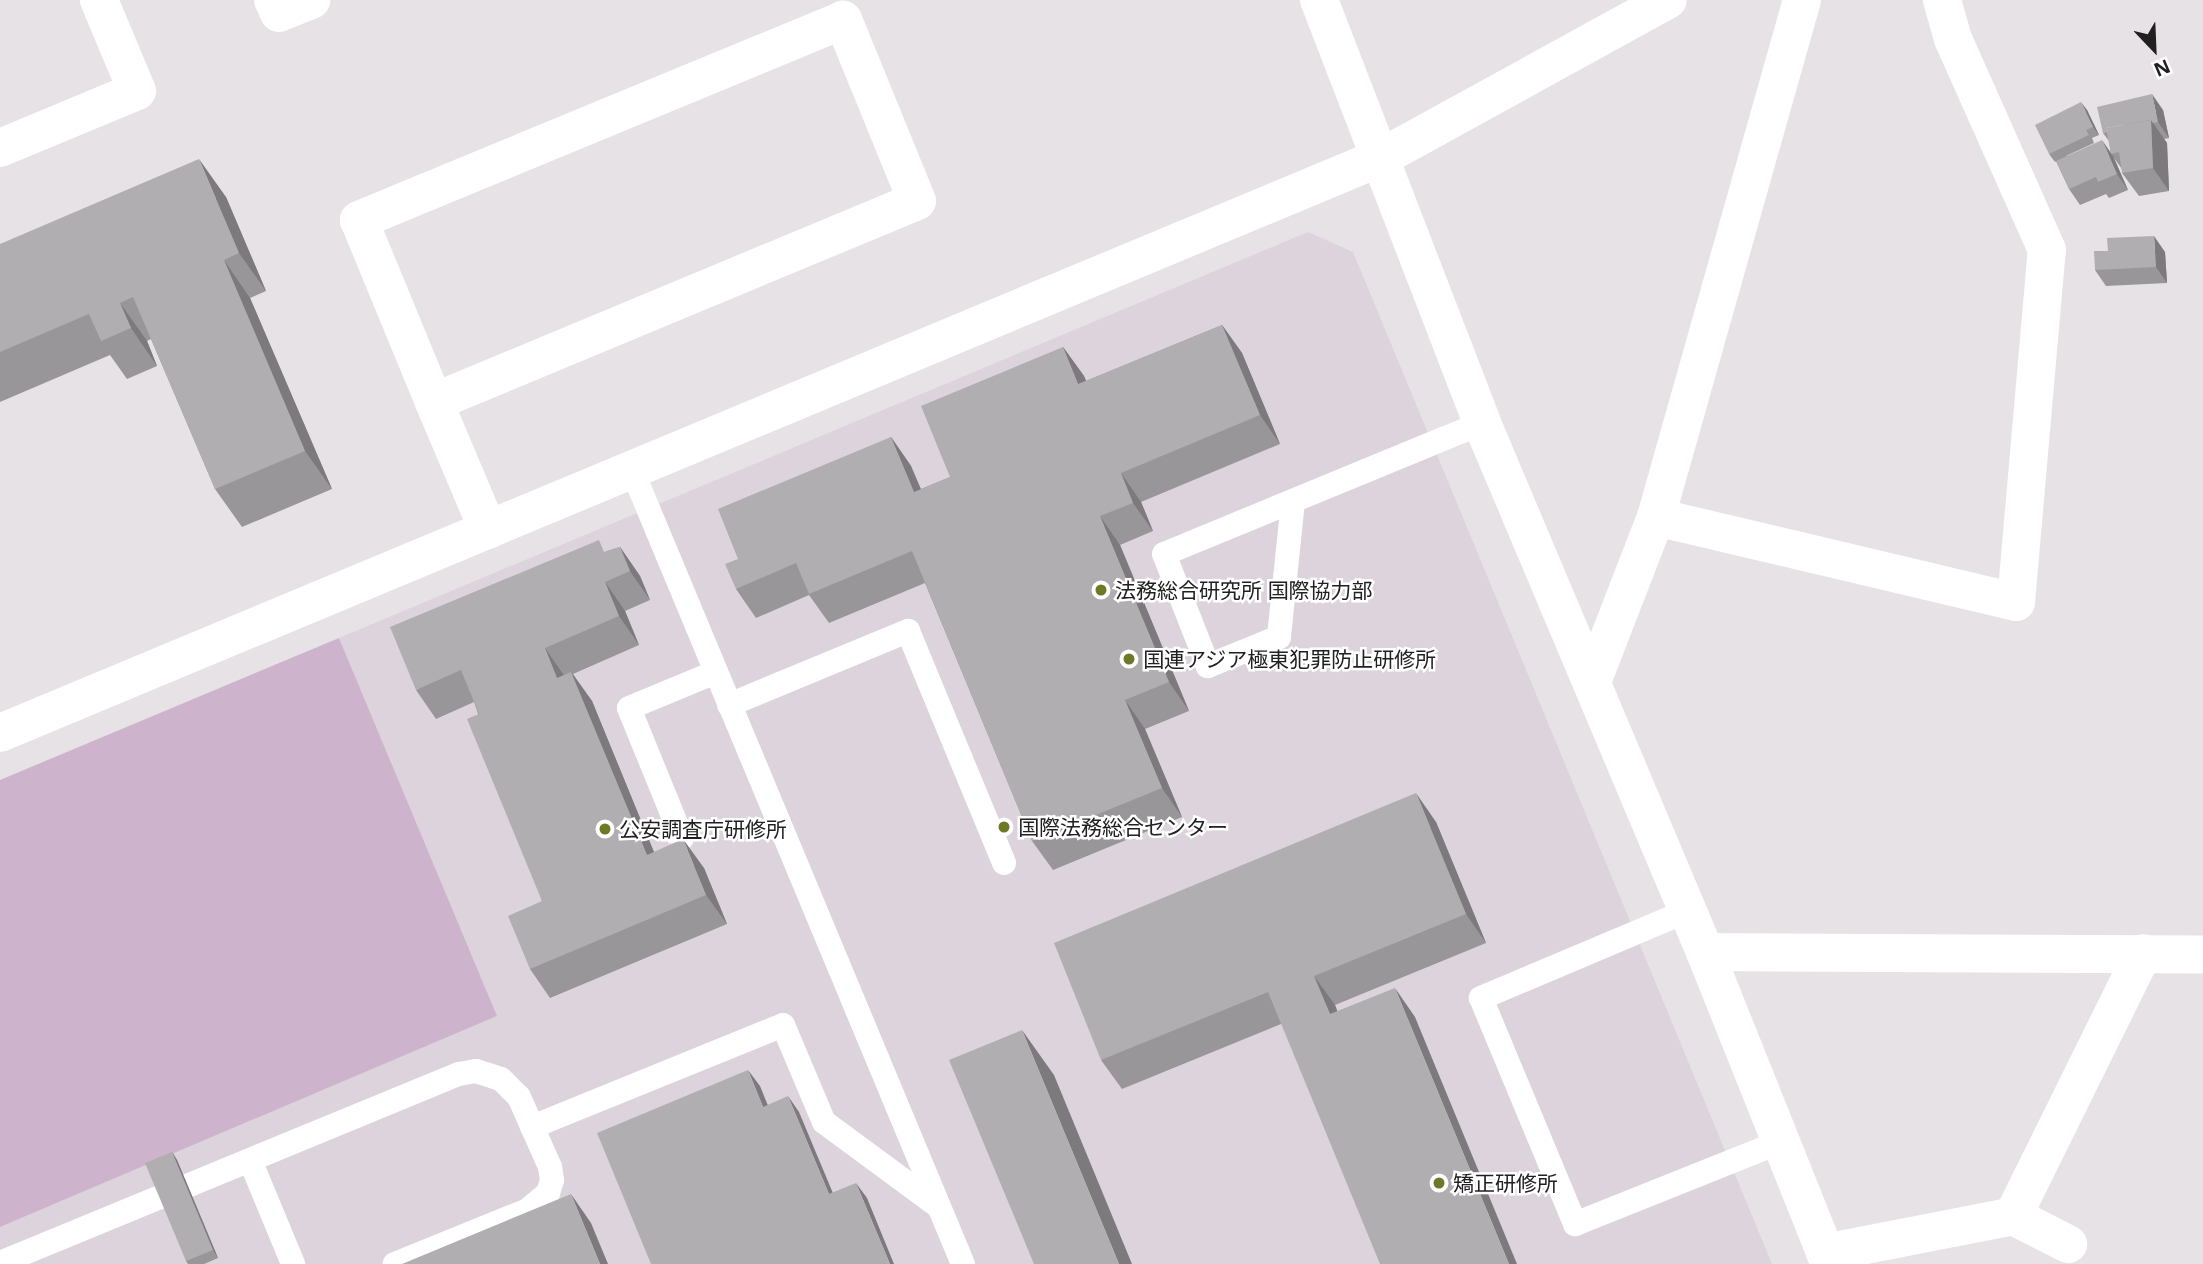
<!DOCTYPE html>
<meta charset="utf-8">
<style>
body{margin:0}
#map{position:relative;width:2203px;height:1264px;overflow:hidden;background:#e6e2e6;font-family:"Noto Sans","Noto Sans JP",sans-serif}
div>[style]{position:absolute}
.built>*{inset:0;background:#ddd3dc}
.green>*{inset:0;background:#ceb3cd}
.service>*{height:24px;margin:-12px;padding:0 12px;transform-origin:12px;border-radius:12px;background:#fff}
.minor>*{height:38px;margin:-19px;padding:0 19px;transform-origin:19px;border-radius:19px;background:#fff}
.tertiary>*{height:38px;margin:-19px;padding:0 19px;transform-origin:19px;border-radius:19px;background:#fff}
.wall>*{inset:0;background:#989698}
.shaded-wall>*{inset:0;background:#7c7a7c}
.building>*{inset:0;background:#b1aeb1}
.dots>*{width:19px;height:19px;translate:-50% -50%;box-sizing:border-box;border:4px solid #fff;border-radius:50%}
span{translate:-50% -50%;white-space:nowrap;text-align:center;line-height:1.15;-webkit-text-stroke:5px #fff;paint-order:stroke}
.poi-label{font-size:21px;color:#212021}
.left{translate:0 -50%;text-align:left}
.north{position:absolute;left:2119px;top:14px;width:70px;height:70px;-webkit-text-stroke:5px #fff;paint-order:stroke;rotate:157deg;font-size:19px;font-weight:700;line-height:28px;text-align:center;color:#212021}
.north::after{content:'';display:block;margin:auto;width:24px;height:32px;background:#212021;clip-path:polygon(50% 0,100% 100%,50% 72%,0 100%)}
</style>
<div id="map">
<div class="built">
<i style="clip-path:polygon(1308px 232px,1353px 252px,1772px 1264px,0 1264px,0 1227px,497px 1016px,339px 638px)"></i>
</div>
<div class="green">
<i style="clip-path:polygon(339px 638px,497px 1016px,0 1227px,0 780px)"></i>
</div>
<div class="service">
<i style="left:632px;top:470px;width:860px;rotate:67.37deg"></i>
<i style="left:1293px;top:501px;width:137px;rotate:95.9deg"></i>
<i style="left:1279px;top:637px;width:77px;rotate:157.8deg"></i>
<i style="left:1208px;top:666px;width:120px;rotate:-111.4deg"></i>
<i style="left:1164px;top:554px;width:302px;rotate:-22.4deg"></i>
<i style="left:1443px;top:439px;width:42px;rotate:-22.3deg"></i>
<i style="left:729px;top:705px;width:194px;rotate:-22.5deg"></i>
<i style="left:908px;top:631px;width:251px;rotate:67.5deg"></i>
<i style="left:682px;top:838px;width:140px;rotate:-112.2deg"></i>
<i style="left:629px;top:708px;width:94px;rotate:-22.5deg"></i>
<i style="left:1687px;top:911px;width:224px;rotate:157.1deg"></i>
<i style="left:1481px;top:998px;width:245px;rotate:67.4deg"></i>
<i style="left:1575px;top:1224px;width:221px;rotate:-21.8deg"></i>
<i style="left:532px;top:1127px;width:271px;rotate:-22.1deg"></i>
<i style="left:783px;top:1025px;width:105px;rotate:67.1deg"></i>
<i style="left:824px;top:1122px;width:142px;rotate:36.4deg"></i>
<i style="left:250px;top:1160px;width:113px;rotate:67.5deg"></i>
<i style="left:0;top:1263px;width:496px;rotate:-22.4deg"></i>
<i style="left:459px;top:1074px;width:17px;rotate:-10deg"></i>
<i style="left:476px;top:1071px;width:26px;rotate:18deg"></i>
<i style="left:501px;top:1079px;width:25px;rotate:45deg"></i>
<i style="left:519px;top:1097px;width:77px;rotate:66.1deg"></i>
<i style="left:550px;top:1167px;width:13px;rotate:81deg"></i>
<i style="left:552px;top:1180px;width:14px;rotate:107deg"></i>
<i style="left:548px;top:1193px;width:26px;rotate:140deg"></i>
<i style="left:528px;top:1210px;width:144px;rotate:157.9deg"></i>
</div>
<div class="minor">
<i style="left:273px;top:0;width:14px;rotate:65deg"></i>
<i style="left:279px;top:13px;width:35px;rotate:-22deg"></i>
<i style="left:0;top:148px;width:148px;rotate:-22.6deg"></i>
<i style="left:137px;top:91px;width:99px;rotate:-112.7deg"></i>
<i style="left:1382px;top:157px;width:326px;rotate:-28.8deg"></i>
<i style="left:434px;top:402px;width:523px;rotate:-22.59deg"></i>
<i style="left:917px;top:201px;width:196px;rotate:-112.2deg"></i>
<i style="left:843px;top:20px;width:524px;rotate:157.55deg"></i>
<i style="left:359px;top:220px;width:197px;rotate:67.6deg"></i>
<i style="left:434px;top:402px;width:139px;rotate:67.1deg"></i>
<i style="left:1656px;top:517px;width:370px;rotate:13.3deg"></i>
<i style="left:2016px;top:602px;width:353px;rotate:-85deg"></i>
<i style="left:2047px;top:250px;width:231px;rotate:-114deg"></i>
<i style="left:1953px;top:39px;width:41px;rotate:-105.8deg"></i>
<i style="left:1592px;top:682px;width:177px;rotate:-68.8deg"></i>
<i style="left:1656px;top:517px;width:537px;rotate:-74.23deg"></i>
<i style="left:1705px;top:952px;width:498px;rotate:0.3deg"></i>
<i style="left:2013px;top:1216px;width:293px;rotate:-63.7deg"></i>
<i style="left:1825px;top:1253px;width:192px;rotate:-11.1deg"></i>
<i style="left:2013px;top:1216px;width:62px;rotate:27deg"></i>
</div>
<div class="tertiary">
<i style="left:1319px;top:0;width:453px;rotate:68.9deg"></i>
<i style="left:1482px;top:423px;width:574px;rotate:67.14deg"></i>
<i style="left:1705px;top:952px;width:336px;rotate:68.2deg"></i>
<i style="left:0;top:733px;width:1497px;rotate:-22.63deg"></i>
</div>
<div class="wall">
<i style="clip-path:polygon(2087px 110px,2099px 135px,2092px 138px,2094px 143px,2066px 156px,2113px 156px,2128px 190px,2109px 198px,2106px 194px,2080px 205px,2069px 189px,2056px 161px,2055px 162px,2049px 154px)"></i>
<i style="clip-path:polygon(2163px 110px,2169px 138px,2164px 139px,2167px 143px,2169px 191px,2139px 196px,2122px 173px,2122px 169px,2111px 154px,2109px 141px,2103px 133px)"></i>
<i style="clip-path:polygon(226px 197px,266px 291px,250px 298px,332px 489px,242px 527px,215px 489px,151px 339px,147px 341px,157px 366px,127px 379px,110px 355px,0 402px,0 244px)"></i>
<i style="clip-path:polygon(2108px 251px,2165px 252px,2167px 283px,2106px 286px,2095px 270px)"></i>
<i style="clip-path:polygon(1222px 325px,1242px 353px,1280px 444px,1141px 502px,1153px 531px,1120px 545px,1189px 711px,1145px 729px,1182px 817px,1053px 870px,1032px 841px,925px 583px,829px 623px,809px 595px,756px 618px,736px 589px,738px 559px,891px 437px,911px 466px,921px 489px,950px 477px,1063px 347px,1084px 376px,1086px 381px)"></i>
<i style="clip-path:polygon(620px 547px,640px 576px,650px 600px,625px 611px,639px 645px,573px 674px,592px 701px,654px 852px,704px 868px,727px 924px,550px 998px,530px 969px,542px 901px,474px 702px,436px 719px,416px 690px,607px 551px)"></i>
<i style="clip-path:polygon(1436px 822px,1486px 943px,1335px 1005px,1337px 1011px,1415px 1017px,1281px 1024px,1122px 1089px,1101px 1060px)"></i>
<i style="clip-path:polygon(172px 1152px,177px 1160px,218px 1258px,204px 1264px,188px 1264px,186px 1261px)"></i>
</div>
<div class="shaded-wall">
<i style="clip-path:polygon(2152px 94px,2163px 110px,2169px 138px,2158px 122px)"></i>
<i style="clip-path:polygon(2081px 102px,2087px 110px,2099px 135px,2093px 127px)"></i>
<i style="clip-path:polygon(2151px 120px,2167px 143px,2169px 191px,2153px 168px)"></i>
<i style="clip-path:polygon(2102px 140px,2113px 156px,2128px 190px,2117px 174px)"></i>
<i style="clip-path:polygon(199px 159px,226px 197px,266px 291px,239px 253px)"></i>
<i style="clip-path:polygon(2154px 236px,2165px 252px,2167px 283px,2156px 267px)"></i>
<i style="clip-path:polygon(224px 260px,250px 298px,332px 489px,305px 451px)"></i>
<i style="clip-path:polygon(120px 303px,147px 341px,157px 366px,131px 328px)"></i>
<i style="clip-path:polygon(1222px 325px,1242px 353px,1280px 444px,1260px 415px)"></i>
<i style="clip-path:polygon(1063px 347px,1084px 376px,1099px 413px,1078px 384px)"></i>
<i style="clip-path:polygon(891px 437px,911px 466px,934px 521px,914px 492px)"></i>
<i style="clip-path:polygon(1121px 473px,1141px 502px,1153px 531px,1133px 503px)"></i>
<i style="clip-path:polygon(1100px 516px,1120px 545px,1189px 711px,1169px 682px)"></i>
<i style="clip-path:polygon(620px 547px,640px 576px,650px 600px,630px 571px)"></i>
<i style="clip-path:polygon(605px 582px,625px 611px,639px 645px,619px 616px)"></i>
<i style="clip-path:polygon(545px 648px,565px 677px,557px 678px)"></i>
<i style="clip-path:polygon(571px 672px,592px 701px,667px 884px,647px 855px)"></i>
<i style="clip-path:polygon(1125px 700px,1145px 729px,1182px 817px,1162px 788px)"></i>
<i style="clip-path:polygon(1416px 793px,1436px 822px,1486px 943px,1466px 914px)"></i>
<i style="clip-path:polygon(683px 839px,704px 868px,727px 924px,706px 895px)"></i>
<i style="clip-path:polygon(1314px 976px,1335px 1005px,1350px 1043px,1330px 1014px)"></i>
<i style="clip-path:polygon(1395px 988px,1415px 1017px,1517px 1264px,1509px 1264px)"></i>
<i style="clip-path:polygon(1022px 1030px,1054px 1075px,1132px 1264px,1119px 1264px)"></i>
<i style="clip-path:polygon(748px 1070px,760px 1086px,775px 1123px,763px 1107px)"></i>
<i style="clip-path:polygon(788px 1096px,799px 1112px,840px 1210px,829px 1194px)"></i>
<i style="clip-path:polygon(172px 1152px,177px 1160px,218px 1258px,213px 1250px)"></i>
<i style="clip-path:polygon(856px 1183px,867px 1198px,894px 1264px,890px 1264px)"></i>
<i style="clip-path:polygon(571px 1194px,591px 1223px,608px 1264px,600px 1264px)"></i>
</div>
<div class="building">
<i style="clip-path:polygon(2152px 94px,2158px 122px,2153px 123px,2151px 120px,2106px 128px,2107px 132px,2103px 133px,2097px 107px)"></i>
<i style="clip-path:polygon(2081px 102px,2093px 127px,2086px 130px,2089px 135px,2049px 154px,2035px 125px)"></i>
<i style="clip-path:polygon(2151px 120px,2153px 168px,2122px 173px,2119px 152px,2111px 154px,2106px 128px)"></i>
<i style="clip-path:polygon(2102px 140px,2117px 174px,2098px 182px,2096px 177px,2069px 189px,2056px 161px)"></i>
<i style="clip-path:polygon(199px 159px,239px 253px,224px 260px,305px 451px,215px 489px,133px 297px,120px 303px,131px 328px,101px 341px,89px 314px,0 352px,0 244px)"></i>
<i style="clip-path:polygon(2154px 236px,2156px 267px,2095px 270px,2094px 251px,2108px 251px,2107px 238px)"></i>
<i style="clip-path:polygon(1222px 325px,1260px 415px,1121px 473px,1133px 503px,1100px 516px,1169px 682px,1125px 700px,1162px 788px,1032px 841px,912px 551px,809px 594px,796px 563px,736px 589px,725px 564px,738px 559px,718px 509px,891px 437px,914px 492px,950px 477px,921px 406px,1063px 347px,1078px 384px)"></i>
<i style="clip-path:polygon(599px 540px,604px 552px,620px 547px,630px 571px,605px 582px,619px 616px,545px 648px,557px 678px,571px 672px,647px 855px,683px 839px,706px 895px,530px 969px,508px 916px,542px 901px,467px 719px,479px 714px,461px 670px,416px 690px,390px 627px)"></i>
<i style="clip-path:polygon(1416px 793px,1466px 914px,1314px 976px,1330px 1014px,1395px 988px,1509px 1264px,1380px 1264px,1268px 992px,1101px 1060px,1054px 943px)"></i>
<i style="clip-path:polygon(1022px 1030px,1119px 1264px,1034px 1264px,949px 1060px)"></i>
<i style="clip-path:polygon(748px 1070px,763px 1107px,788px 1096px,829px 1194px,856px 1183px,890px 1264px,651px 1264px,597px 1133px)"></i>
<i style="clip-path:polygon(172px 1152px,213px 1250px,186px 1261px,145px 1163px)"></i>
<i style="clip-path:polygon(571px 1194px,600px 1264px,402px 1264px)"></i>
</div>
<div class="dots">
<i style="left:1101px;top:590px;background:#6c7a27"></i>
<i style="left:1129px;top:659px;background:#6c7a27"></i>
<i style="left:1004px;top:827px;background:#6c7a27"></i>
<i style="left:605px;top:829px;background:#6c7a27"></i>
<i style="left:1439px;top:1183px;background:#6c7a27"></i>
</div>
<div class="poi-label">
<span class="left" style="left:1115px;top:590px">法務総合研究所 国際協力部</span>
<span class="left" style="left:1143px;top:659px">国連アジア極東犯罪防止研修所</span>
<span class="left" style="left:1018px;top:827px">国際法務総合センター</span>
<span class="left" style="left:619px;top:829px">公安調査庁研修所</span>
<span class="left" style="left:1453px;top:1183px">矯正研修所</span>
</div>
<div class="north">N</div>
</div>
